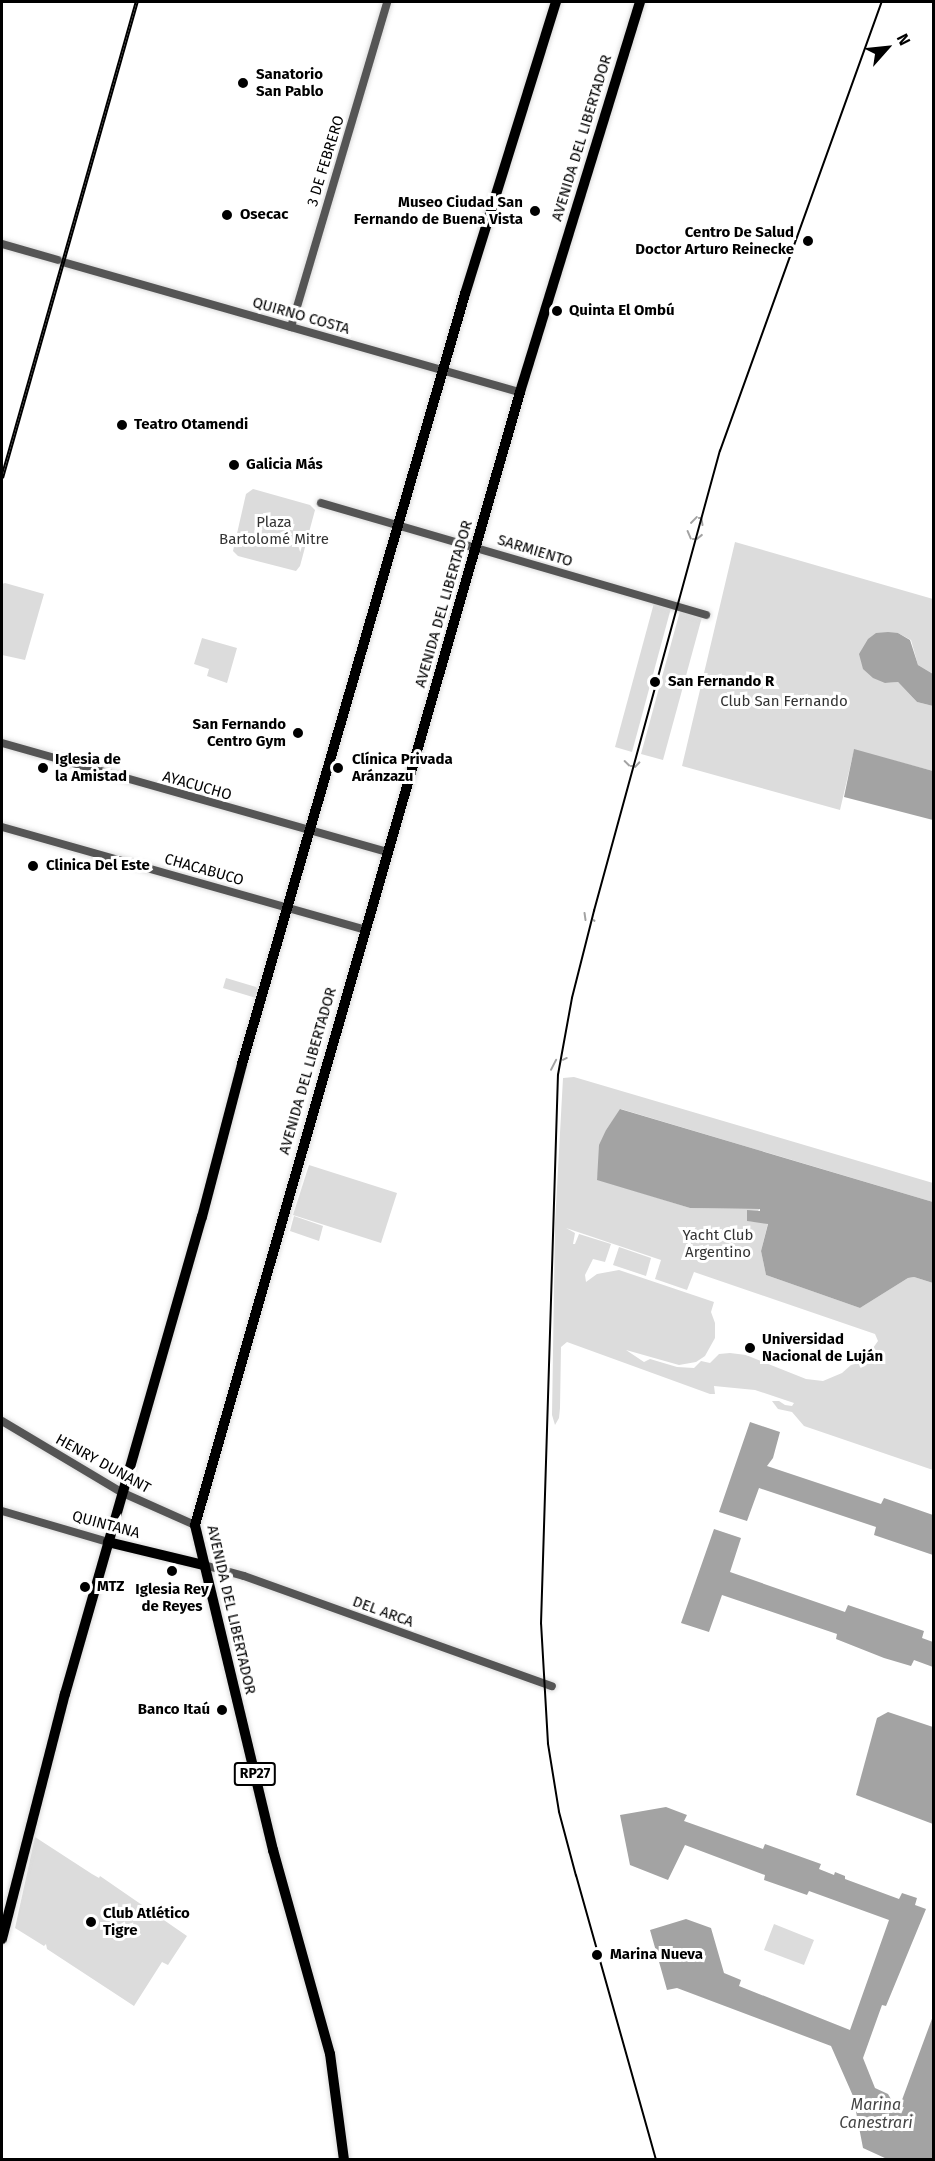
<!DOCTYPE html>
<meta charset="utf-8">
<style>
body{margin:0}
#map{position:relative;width:935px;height:2161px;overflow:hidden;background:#fff;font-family:"Fira Sans",sans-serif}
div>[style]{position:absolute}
.green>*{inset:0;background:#dcdcdc}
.water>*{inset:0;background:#a3a3a3}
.stream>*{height:1.5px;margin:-0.75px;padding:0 0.75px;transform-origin:0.75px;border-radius:0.75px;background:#a3a3a3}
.roads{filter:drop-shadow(0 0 2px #dbdbdb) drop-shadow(0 0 2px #dbdbdb)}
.minor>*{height:8px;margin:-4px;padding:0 4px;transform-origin:4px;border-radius:4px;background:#555}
.major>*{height:10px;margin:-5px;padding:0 5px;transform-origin:5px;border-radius:5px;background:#000}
.tram>*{height:1.5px;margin:-0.75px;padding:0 0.75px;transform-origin:0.75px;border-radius:0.75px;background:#000}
.rail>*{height:4px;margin-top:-2px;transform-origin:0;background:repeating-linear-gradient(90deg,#fff 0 4.5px,#000 0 9px);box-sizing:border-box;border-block:2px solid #000}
.dots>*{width:16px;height:16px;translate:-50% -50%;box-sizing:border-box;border:3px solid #fff;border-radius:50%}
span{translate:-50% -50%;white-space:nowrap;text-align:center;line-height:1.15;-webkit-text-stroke:6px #fff;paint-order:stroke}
.shield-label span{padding:2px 4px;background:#fff;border:2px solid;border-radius:4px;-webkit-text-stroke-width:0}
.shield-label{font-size:14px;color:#000;font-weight:700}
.poi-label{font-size:15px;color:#000;font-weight:700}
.left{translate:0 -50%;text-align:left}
.right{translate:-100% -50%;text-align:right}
.street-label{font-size:15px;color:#000}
.park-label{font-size:15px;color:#333}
.water-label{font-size:16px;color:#444;font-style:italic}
.frame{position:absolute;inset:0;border:3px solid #000;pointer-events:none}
.north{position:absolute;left:857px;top:18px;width:60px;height:60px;-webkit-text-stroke:4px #fff;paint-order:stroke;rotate:63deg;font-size:16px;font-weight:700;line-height:24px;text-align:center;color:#000}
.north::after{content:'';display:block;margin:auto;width:21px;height:27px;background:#000;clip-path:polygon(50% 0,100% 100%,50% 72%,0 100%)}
</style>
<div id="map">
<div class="green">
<i style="clip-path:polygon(253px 489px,310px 505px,315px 510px,300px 566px,296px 571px,238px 556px,233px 551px,246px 494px)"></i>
<i style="clip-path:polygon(735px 542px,933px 599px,933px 674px,918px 665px,911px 640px,898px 633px,885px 683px,898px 682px,917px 702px,933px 706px,933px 771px,854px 750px,840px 810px,682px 766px)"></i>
<i style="clip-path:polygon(5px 583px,44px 594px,25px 660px,2px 655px,2px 584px)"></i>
<i style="clip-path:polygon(654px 603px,671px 608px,632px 752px,615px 747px)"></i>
<i style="clip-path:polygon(680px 611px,702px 617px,663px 760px,641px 754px)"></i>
<i style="clip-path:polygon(202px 638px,237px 648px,227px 683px,207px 676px,209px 669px,194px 664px)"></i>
<i style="clip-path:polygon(226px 978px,256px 987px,258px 990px,256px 998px,223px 988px)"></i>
<i style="clip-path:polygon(evenodd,574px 1077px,933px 1183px,933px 1202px,621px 1109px,606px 1130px,597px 1179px,690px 1208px,760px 1209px,747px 1221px,768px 1223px,761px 1251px,766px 1275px,860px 1308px,908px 1278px,914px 1277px,933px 1283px,933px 1470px,804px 1426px,792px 1412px,778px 1409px,772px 1401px,779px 1401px,785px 1405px,792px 1406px,794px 1403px,755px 1390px,714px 1386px,715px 1394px,710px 1394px,567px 1342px,561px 1347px,560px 1408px,559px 1418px,555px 1425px,552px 1415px,555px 1224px,563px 1078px,574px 1077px,566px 1228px,661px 1260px,655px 1279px,687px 1290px,694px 1272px,875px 1334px,878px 1341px,863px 1362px,851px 1365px,842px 1373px,823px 1381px,806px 1379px,746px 1355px,730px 1353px,719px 1354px,710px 1363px,701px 1361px,694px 1368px,677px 1367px,650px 1359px,644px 1362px,626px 1350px,679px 1365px,696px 1362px,705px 1356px,715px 1338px,715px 1323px,711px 1312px,714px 1302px,619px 1270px,597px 1274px,586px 1282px,585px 1275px,593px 1259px,605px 1262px,611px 1244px,579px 1234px,575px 1244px,573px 1244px,575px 1233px,566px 1228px)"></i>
<i style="clip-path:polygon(309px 1165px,397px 1193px,381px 1243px,293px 1215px)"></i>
<i style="clip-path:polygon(294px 1216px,323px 1226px,319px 1241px,290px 1231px)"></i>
<i style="clip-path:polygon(619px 1247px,651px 1258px,646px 1276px,613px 1265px)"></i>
<i style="clip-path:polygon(35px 1837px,92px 1874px,99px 1878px,100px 1876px,187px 1936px,168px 1965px,162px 1962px,134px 2006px,47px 1949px,46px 1944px,44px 1946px,15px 1928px)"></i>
<i style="clip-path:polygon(774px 1924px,814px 1940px,804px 1965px,764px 1950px)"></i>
</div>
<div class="water">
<i style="clip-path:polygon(888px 632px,898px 633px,910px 640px,918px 665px,933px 674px,933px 706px,917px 702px,898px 682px,885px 683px,873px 678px,863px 669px,859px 654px,868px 639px,876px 633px)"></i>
<i style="clip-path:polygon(854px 749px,933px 771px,933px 820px,844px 797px)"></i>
<i style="clip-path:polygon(620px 1109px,933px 1202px,933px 1283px,914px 1277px,908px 1278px,860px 1308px,766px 1275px,761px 1251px,768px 1224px,747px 1221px,747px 1210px,760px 1211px,760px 1209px,690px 1208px,597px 1180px,599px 1145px,606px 1130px)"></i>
<i style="clip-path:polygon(750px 1422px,780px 1432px,773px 1458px,767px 1466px,881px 1504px,884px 1498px,933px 1515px,933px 1555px,874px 1535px,876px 1527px,759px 1488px,747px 1521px,719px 1512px)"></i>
<i style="clip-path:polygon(714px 1529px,741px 1538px,730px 1572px,845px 1612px,848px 1605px,924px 1631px,922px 1638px,933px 1642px,933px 1667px,914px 1660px,911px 1666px,884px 1658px,836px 1639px,837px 1634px,722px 1595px,709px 1632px,681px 1623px)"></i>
<i style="clip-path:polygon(888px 1712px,933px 1727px,933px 1824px,856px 1795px,877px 1718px)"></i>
<i style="clip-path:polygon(666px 1807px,687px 1815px,684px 1821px,763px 1849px,765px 1844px,821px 1864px,819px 1869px,834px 1875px,835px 1872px,845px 1876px,845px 1879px,899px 1899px,902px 1893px,917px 1898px,915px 1905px,926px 1909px,886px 2006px,882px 2005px,863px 2058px,875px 2088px,888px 2094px,895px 2106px,899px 2108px,933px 2016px,933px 2159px,887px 2159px,863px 2148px,853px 2096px,831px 2046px,677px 1988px,667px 1990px,650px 1930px,686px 1919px,711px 1928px,724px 1973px,741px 1980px,739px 1986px,850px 2030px,889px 1920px,809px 1891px,807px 1895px,764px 1880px,765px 1875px,685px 1845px,668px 1880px,630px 1865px,620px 1815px)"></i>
</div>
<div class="stream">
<i style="left:699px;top:518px;width:1px"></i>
<i style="left:702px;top:519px;width:6px;rotate:81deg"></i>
<i style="left:691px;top:523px;width:8px;rotate:-45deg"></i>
<i style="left:688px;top:531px;width:8px;rotate:67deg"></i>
<i style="left:693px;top:539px;width:1px"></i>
<i style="left:697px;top:539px;width:6px;rotate:-39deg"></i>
<i style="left:625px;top:761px;width:6px;rotate:45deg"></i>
<i style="left:631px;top:766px;width:1px"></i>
<i style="left:635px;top:767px;width:6px;rotate:-45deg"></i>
<i style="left:585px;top:913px;width:7px;rotate:82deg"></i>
<i style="left:594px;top:920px;width:1px;rotate:45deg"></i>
<i style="left:563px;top:1060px;width:4px;rotate:-27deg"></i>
<i style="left:551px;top:1070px;width:11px;rotate:-63deg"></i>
</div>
<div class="roads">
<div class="minor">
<i style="left:2px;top:244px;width:58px;rotate:15.9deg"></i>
<i style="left:66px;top:263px;width:472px;rotate:15.9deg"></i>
<i style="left:291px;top:327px;width:339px;rotate:-73.5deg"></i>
<i style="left:321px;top:503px;width:401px;rotate:16.2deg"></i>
<i style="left:2px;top:743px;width:400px;rotate:15.8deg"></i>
<i style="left:2px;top:827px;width:377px;rotate:15.8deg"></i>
<i style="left:2px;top:1421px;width:141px;rotate:30.8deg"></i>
<i style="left:123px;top:1493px;width:79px;rotate:24deg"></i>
<i style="left:2px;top:1511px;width:110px;rotate:16.3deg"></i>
<i style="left:204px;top:1565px;width:41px;rotate:15.4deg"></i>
<i style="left:244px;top:1576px;width:327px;rotate:19.7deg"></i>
</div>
<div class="major">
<i style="left:108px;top:1542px;width:99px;rotate:13.5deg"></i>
<i style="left:2px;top:1939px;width:253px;rotate:-75.6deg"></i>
<i style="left:65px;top:1694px;width:496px;rotate:-74deg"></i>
<i style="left:202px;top:1217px;width:158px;rotate:-75.3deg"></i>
<i style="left:242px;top:1064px;width:802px;rotate:-73.85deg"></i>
<i style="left:465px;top:294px;width:306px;rotate:-72.7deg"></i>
<i style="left:344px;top:2160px;width:107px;rotate:-97.5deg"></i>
<i style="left:330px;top:2054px;width:212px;rotate:-105.6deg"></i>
<i style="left:273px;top:1850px;width:334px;rotate:-103.5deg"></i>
<i style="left:195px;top:1525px;width:1179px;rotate:-73.99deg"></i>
<i style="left:520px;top:392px;width:408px;rotate:-72.9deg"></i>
</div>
</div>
<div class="tram">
<i style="left:656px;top:2160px;width:295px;rotate:-105.7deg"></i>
<i style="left:576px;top:1876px;width:66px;rotate:-104.9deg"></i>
<i style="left:559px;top:1812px;width:69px;rotate:-99.2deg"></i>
<i style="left:548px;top:1744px;width:120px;rotate:-93.3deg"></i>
<i style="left:541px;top:1624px;width:549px;rotate:-88.23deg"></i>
<i style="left:558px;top:1075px;width:78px;rotate:-79.7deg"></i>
<i style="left:572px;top:998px;width:90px;rotate:-75.8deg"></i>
<i style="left:594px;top:911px;width:477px;rotate:-74.7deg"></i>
<i style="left:720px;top:451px;width:477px;rotate:-70.2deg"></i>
</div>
<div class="rail">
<i style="left:2px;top:478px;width:495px;rotate:-74.2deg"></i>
</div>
<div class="dots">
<i style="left:243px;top:83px;background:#000"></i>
<i style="left:535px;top:211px;background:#000"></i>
<i style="left:227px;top:215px;background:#000"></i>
<i style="left:808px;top:241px;background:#000"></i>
<i style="left:557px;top:311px;background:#000"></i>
<i style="left:122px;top:425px;background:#000"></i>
<i style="left:234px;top:465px;background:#000"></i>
<i style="left:655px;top:682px;background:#000"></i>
<i style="left:298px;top:733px;background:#000"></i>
<i style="left:43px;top:768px;background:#000"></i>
<i style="left:338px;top:768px;background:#000"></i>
<i style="left:33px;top:866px;background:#000"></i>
<i style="left:750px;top:1348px;background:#000"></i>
<i style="left:172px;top:1571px;background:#000"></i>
<i style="left:85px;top:1587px;background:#000"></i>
<i style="left:222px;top:1710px;background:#000"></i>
<i style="left:91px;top:1922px;background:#000"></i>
<i style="left:597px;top:1955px;background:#000"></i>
</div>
<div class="shield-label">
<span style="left:255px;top:1774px">RP27</span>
</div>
<div class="poi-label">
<span class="left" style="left:256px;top:83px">Sanatorio<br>San Pablo</span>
<span class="right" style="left:523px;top:211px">Museo Ciudad San<br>Fernando de Buena Vista</span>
<span class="left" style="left:240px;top:215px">Osecac</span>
<span class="right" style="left:794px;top:241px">Centro De Salud<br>Doctor Arturo Reinecke</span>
<span class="left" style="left:569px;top:311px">Quinta El Ombú</span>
<span class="left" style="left:134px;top:425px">Teatro Otamendi</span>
<span class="left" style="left:246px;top:465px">Galicia Más</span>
<span class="left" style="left:668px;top:682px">San Fernando R</span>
<span class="right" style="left:286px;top:733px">San Fernando<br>Centro Gym</span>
<span class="left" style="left:55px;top:768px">Iglesia de<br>la Amistad</span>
<span class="left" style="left:352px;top:768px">Clínica Privada<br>Aránzazu</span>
<span class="left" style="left:46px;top:866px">Clinica Del Este</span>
<span class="left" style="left:762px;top:1348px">Universidad<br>Nacional de Luján</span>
<span class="left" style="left:97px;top:1587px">MTZ</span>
<span style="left:172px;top:1598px">Iglesia Rey<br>de Reyes</span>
<span class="right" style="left:210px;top:1710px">Banco Itaú</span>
<span class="left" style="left:103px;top:1922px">Club Atlético<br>Tigre</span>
<span class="left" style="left:610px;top:1955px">Marina Nueva</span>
</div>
<div class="street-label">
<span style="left:582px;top:138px;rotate:-73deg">AVENIDA DEL LIBERTADOR</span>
<span style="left:326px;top:161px;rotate:-73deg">3 DE FEBRERO</span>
<span style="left:301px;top:316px;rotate:16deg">QUIRNO COSTA</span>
<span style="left:535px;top:551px;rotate:17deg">SARMIENTO</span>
<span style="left:444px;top:604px;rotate:-74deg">AVENIDA DEL LIBERTADOR</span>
<span style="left:197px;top:786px;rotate:16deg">AYACUCHO</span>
<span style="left:204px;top:870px;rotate:16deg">CHACABUCO</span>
<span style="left:308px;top:1071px;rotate:-74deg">AVENIDA DEL LIBERTADOR</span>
<span style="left:103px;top:1464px;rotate:29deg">HENRY DUNANT</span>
<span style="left:106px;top:1525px;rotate:15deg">QUINTANA</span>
<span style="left:231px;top:1610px;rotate:77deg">AVENIDA DEL LIBERTADOR</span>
<span style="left:383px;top:1612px;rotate:20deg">DEL ARCA</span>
</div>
<div class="park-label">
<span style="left:274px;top:531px">Plaza<br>Bartolomé Mitre</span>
<span style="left:784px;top:702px">Club San Fernando</span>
<span style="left:718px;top:1244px">Yacht Club<br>Argentino</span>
</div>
<div class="water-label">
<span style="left:876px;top:2114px">Marina<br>Canestrari</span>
</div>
<div class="frame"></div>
<div class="north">N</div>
</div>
